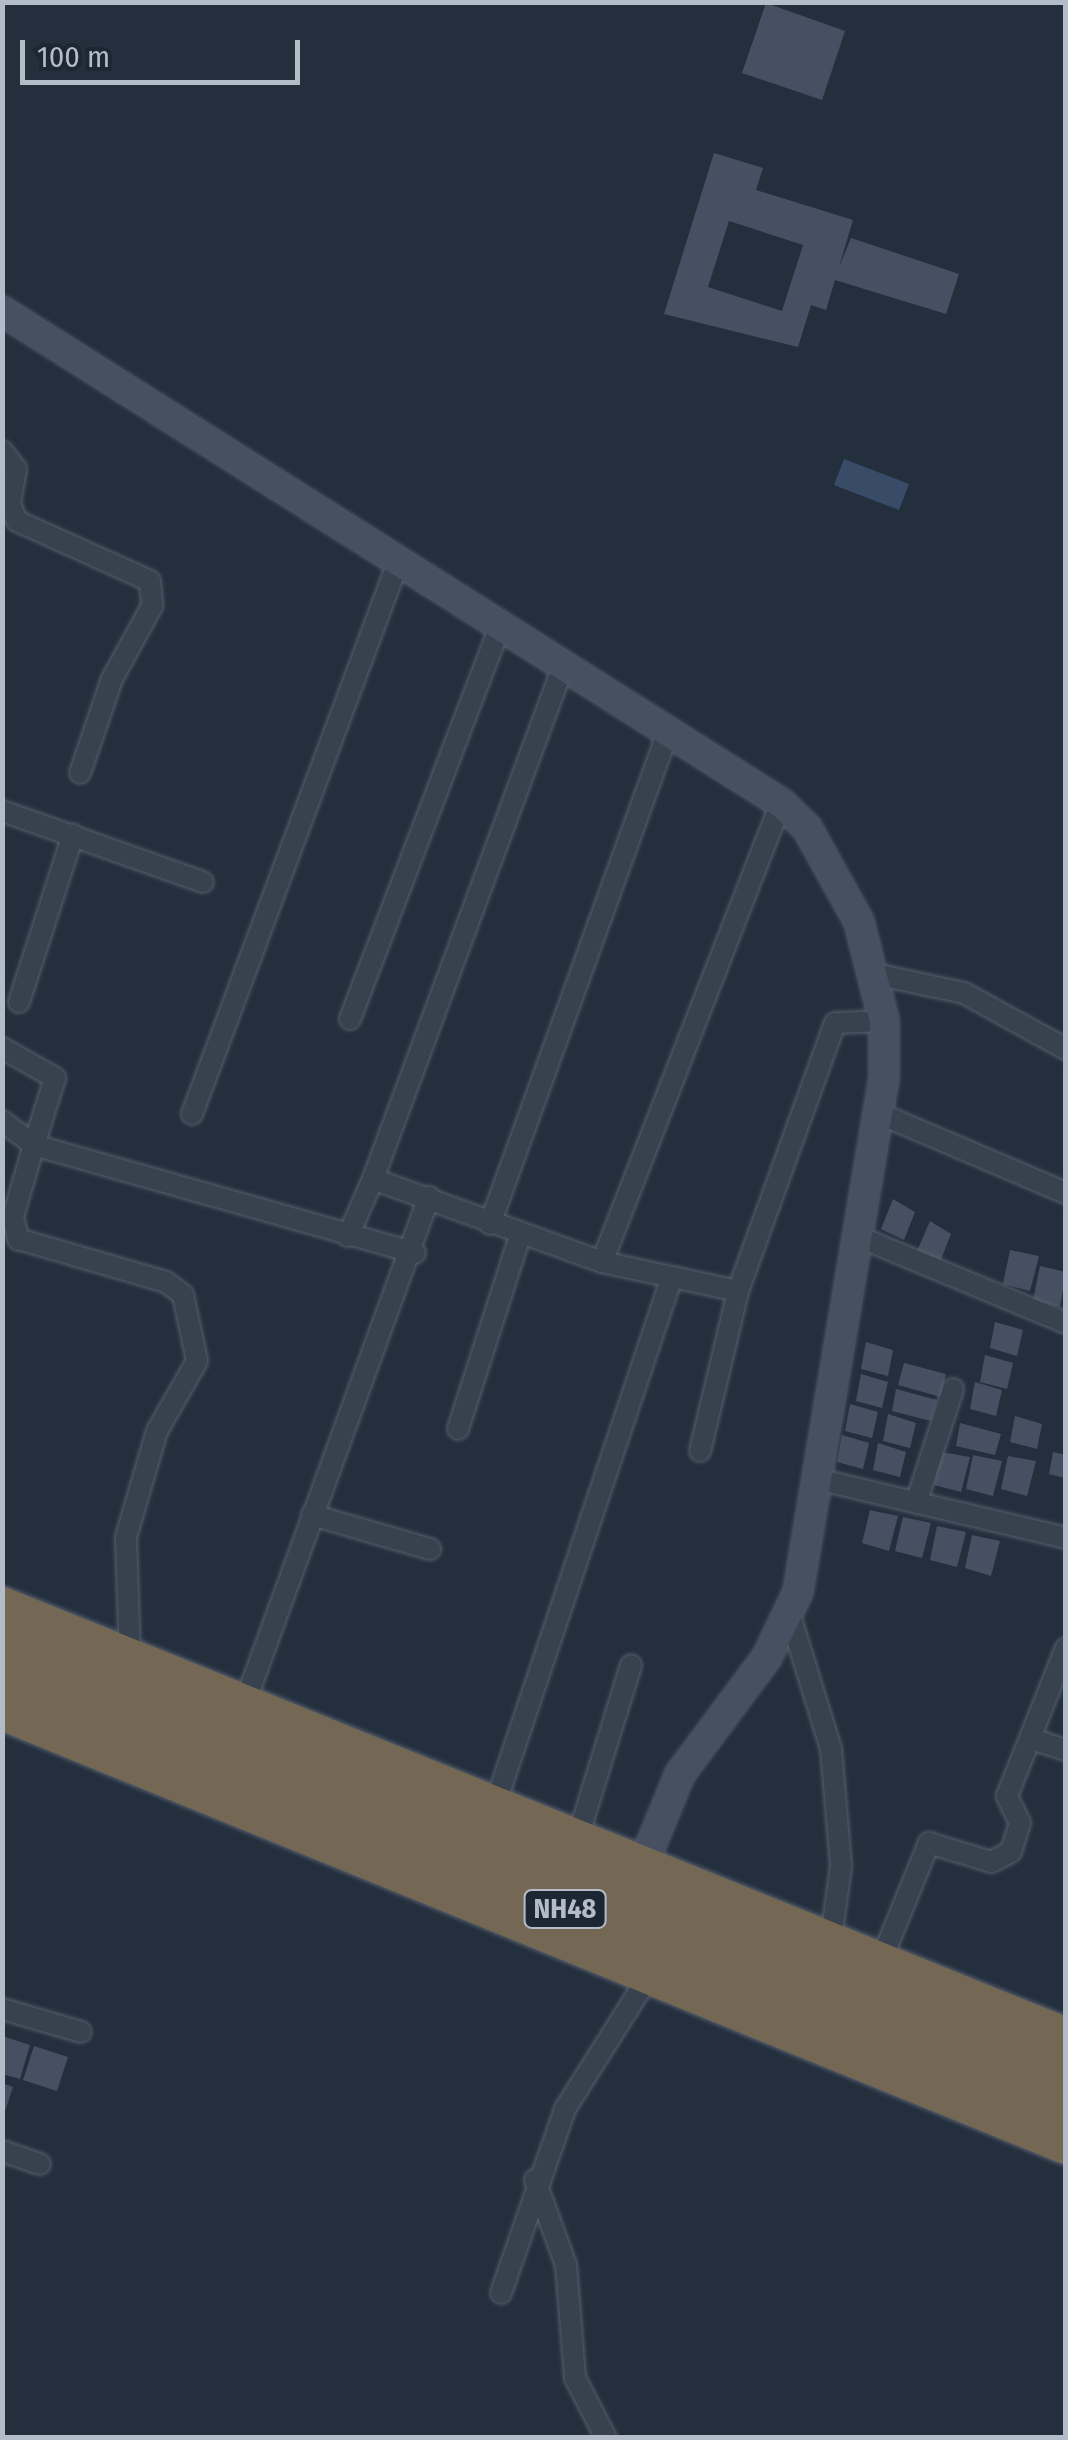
<!DOCTYPE html>
<style>
body{margin:0}
#map{position:relative;width:1068px;height:2440px;overflow:hidden;background:#242f3e;font-family:"Fira Sans Condensed",sans-serif}
div>[style]{position:absolute}
.water>*{inset:0;background:#394c67}
.building>*{inset:0;background:#455162}
.roads{filter:drop-shadow(0 0 2px #565f6c) drop-shadow(0 0 2px #565f6c)}
.street>*{height:20px;margin:-10px;padding:0 10px;transform-origin:10px;border-radius:10px;background:#38414e}
.secondary>*{height:28px;margin:-14px;padding:0 14px;transform-origin:14px;border-radius:14px;background:#465061}
.highway>*{height:38px;margin:-19px;padding:0 19px;transform-origin:19px;border-radius:19px;background:#746855}
span{translate:-50% -50%;white-space:nowrap;text-align:center;line-height:1.15;-webkit-text-stroke:9px #1d2633;paint-order:stroke}
.shield-label span{padding:2px 8px;background:#1d2633;border:2px solid;border-radius:8px;-webkit-text-stroke-width:0}
.shield-label{font-size:28px;color:#b4bcc9;font-weight:700}
.frame{position:absolute;inset:0;border:5px solid #b4bcc9;pointer-events:none}
.scale{position:absolute;left:20px;top:40px;width:280px;height:45px;box-sizing:border-box;border:5px solid #b4bcc9;border-top:0;padding-left:12px;font-size:30px;line-height:35px;white-space:nowrap;color:#b4bcc9;-webkit-text-stroke:8px #1d2633;paint-order:stroke}
</style>
<div id="map">
<div class="water">
<i style="clip-path:polygon(844px 459px,909px 484px,899px 510px,834px 485px)"></i>
</div>
<div class="building">
<i style="clip-path:polygon(766px 3px,845px 31px,822px 100px,742px 73px)"></i>
<i style="clip-path:polygon(evenodd,714px 153px,763px 168px,756px 190px,853px 220px,839px 267px,851px 238px,959px 274px,946px 314px,835px 280px,826px 310px,811px 305px,798px 347px,664px 314px,714px 153px,729px 221px,803px 245px,782px 311px,708px 287px,729px 221px)"></i>
<i style="clip-path:polygon(893px 1199px,915px 1212px,904px 1240px,881px 1229px)"></i>
<i style="clip-path:polygon(930px 1221px,951px 1234px,940px 1262px,917px 1251px)"></i>
<i style="clip-path:polygon(1010px 1250px,1039px 1256px,1030px 1291px,1003px 1284px)"></i>
<i style="clip-path:polygon(1040px 1266px,1066px 1272px,1060px 1307px,1033px 1300px)"></i>
<i style="clip-path:polygon(995px 1322px,1023px 1330px,1017px 1356px,990px 1348px)"></i>
<i style="clip-path:polygon(866px 1342px,893px 1350px,888px 1376px,861px 1369px)"></i>
<i style="clip-path:polygon(985px 1355px,1013px 1363px,1007px 1389px,980px 1382px)"></i>
<i style="clip-path:polygon(904px 1363px,946px 1374px,941px 1397px,898px 1385px)"></i>
<i style="clip-path:polygon(861px 1374px,888px 1382px,882px 1408px,856px 1401px)"></i>
<i style="clip-path:polygon(975px 1382px,1002px 1390px,996px 1416px,970px 1409px)"></i>
<i style="clip-path:polygon(896px 1389px,937px 1400px,931px 1421px,892px 1411px)"></i>
<i style="clip-path:polygon(850px 1404px,878px 1412px,872px 1438px,845px 1431px)"></i>
<i style="clip-path:polygon(888px 1414px,916px 1423px,910px 1448px,883px 1441px)"></i>
<i style="clip-path:polygon(1015px 1416px,1042px 1424px,1037px 1449px,1010px 1442px)"></i>
<i style="clip-path:polygon(960px 1423px,1001px 1434px,995px 1455px,956px 1446px)"></i>
<i style="clip-path:polygon(842px 1435px,869px 1443px,863px 1469px,837px 1462px)"></i>
<i style="clip-path:polygon(878px 1443px,906px 1452px,900px 1477px,873px 1470px)"></i>
<i style="clip-path:polygon(941px 1452px,970px 1457px,961px 1492px,934px 1485px)"></i>
<i style="clip-path:polygon(1053px 1452px,1066px 1455px,1066px 1478px,1049px 1474px)"></i>
<i style="clip-path:polygon(973px 1455px,1002px 1461px,993px 1496px,966px 1489px)"></i>
<i style="clip-path:polygon(1008px 1456px,1036px 1461px,1027px 1496px,1001px 1489px)"></i>
<i style="clip-path:polygon(870px 1510px,898px 1516px,889px 1551px,862px 1543px)"></i>
<i style="clip-path:polygon(903px 1517px,931px 1523px,922px 1558px,895px 1551px)"></i>
<i style="clip-path:polygon(937px 1526px,966px 1532px,957px 1567px,930px 1560px)"></i>
<i style="clip-path:polygon(972px 1535px,1000px 1541px,991px 1576px,965px 1568px)"></i>
<i style="clip-path:polygon(2px 2036px,30px 2045px,20px 2079px,2px 2074px)"></i>
<i style="clip-path:polygon(34px 2046px,68px 2057px,57px 2091px,23px 2080px)"></i>
<i style="clip-path:polygon(2px 2083px,13px 2087px,3px 2117px,2px 2117px)"></i>
</div>
<div class="roads">
<div class="street">
<i style="left:2px;top:451px;width:23px;rotate:52deg"></i>
<i style="left:16px;top:469px;width:36px;rotate:100deg"></i>
<i style="left:10px;top:504px;width:18px;rotate:68deg"></i>
<i style="left:17px;top:521px;width:146px;rotate:24.3deg"></i>
<i style="left:150px;top:581px;width:25px;rotate:85deg"></i>
<i style="left:152px;top:606px;width:83px;rotate:118.7deg"></i>
<i style="left:112px;top:679px;width:99px;rotate:108.8deg"></i>
<i style="left:2px;top:811px;width:213px;rotate:19.5deg"></i>
<i style="left:875px;top:974px;width:91px;rotate:12.1deg"></i>
<i style="left:964px;top:993px;width:116px;rotate:28.8deg"></i>
<i style="left:19px;top:1002px;width:176px;rotate:-72.1deg"></i>
<i style="left:350px;top:1019px;width:421px;rotate:-69.1deg"></i>
<i style="left:2px;top:1048px;width:61px;rotate:29.5deg"></i>
<i style="left:55px;top:1078px;width:70px;rotate:107.4deg"></i>
<i style="left:34px;top:1145px;width:396px;rotate:15.8deg"></i>
<i style="left:878px;top:1113px;width:204px;rotate:23.1deg"></i>
<i style="left:192px;top:1114px;width:586px;rotate:-69.52deg"></i>
<i style="left:2px;top:1121px;width:40px;rotate:37deg"></i>
<i style="left:34px;top:1145px;width:75px;rotate:106.3deg"></i>
<i style="left:13px;top:1217px;width:23px;rotate:77deg"></i>
<i style="left:18px;top:1239px;width:154px;rotate:16.2deg"></i>
<i style="left:166px;top:1282px;width:21px;rotate:37deg"></i>
<i style="left:183px;top:1295px;width:67px;rotate:78deg"></i>
<i style="left:197px;top:1361px;width:81px;rotate:119.7deg"></i>
<i style="left:157px;top:1431px;width:110px;rotate:106.3deg"></i>
<i style="left:126px;top:1537px;width:120px;rotate:88.1deg"></i>
<i style="left:373px;top:1179px;width:549px;rotate:-69.65deg"></i>
<i style="left:490px;top:1224px;width:523px;rotate:-70.11deg"></i>
<i style="left:348px;top:1236px;width:62px;rotate:-66.3deg"></i>
<i style="left:373px;top:1179px;width:244px;rotate:19.9deg"></i>
<i style="left:602px;top:1262px;width:139px;rotate:12deg"></i>
<i style="left:738px;top:1291px;width:285px;rotate:-70.1deg"></i>
<i style="left:835px;top:1023px;width:49px;rotate:-2.3deg"></i>
<i style="left:857px;top:1236px;width:226px;rotate:22.6deg"></i>
<i style="left:602px;top:1262px;width:493px;rotate:-68.7deg"></i>
<i style="left:458px;top:1429px;width:206px;rotate:-72.2deg"></i>
<i style="left:700px;top:1451px;width:164px;rotate:-76.6deg"></i>
<i style="left:817px;top:1479px;width:256px;rotate:13.3deg"></i>
<i style="left:916px;top:1503px;width:120px;rotate:-72deg"></i>
<i style="left:312px;top:1515px;width:123px;rotate:16.1deg"></i>
<i style="left:791px;top:1619px;width:136px;rotate:72.9deg"></i>
<i style="left:831px;top:1749px;width:117px;rotate:85.1deg"></i>
<i style="left:841px;top:1866px;width:81px;rotate:97.8deg"></i>
<i style="left:244px;top:1705px;width:541px;rotate:-69.99deg"></i>
<i style="left:1032px;top:1739px;width:36px;rotate:18deg"></i>
<i style="left:493px;top:1811px;width:560px;rotate:-71.47deg"></i>
<i style="left:576px;top:1843px;width:186px;rotate:-72.8deg"></i>
<i style="left:880px;top:1963px;width:130px;rotate:-67.8deg"></i>
<i style="left:929px;top:1843px;width:65px;rotate:17deg"></i>
<i style="left:991px;top:1862px;width:22px;rotate:-27deg"></i>
<i style="left:1011px;top:1852px;width:30px;rotate:-73deg"></i>
<i style="left:1020px;top:1823px;width:30px;rotate:-116deg"></i>
<i style="left:1007px;top:1796px;width:159px;rotate:-68.3deg"></i>
<i style="left:2px;top:2009px;width:82px;rotate:16.2deg"></i>
<i style="left:2px;top:2151px;width:40px;rotate:18.9deg"></i>
<i style="left:535px;top:2180px;width:90px;rotate:70deg"></i>
<i style="left:566px;top:2265px;width:113px;rotate:85.4deg"></i>
<i style="left:575px;top:2378px;width:68px;rotate:62.7deg"></i>
<i style="left:501px;top:2293px;width:195px;rotate:-70.8deg"></i>
<i style="left:565px;top:2109px;width:154px;rotate:-57.8deg"></i>
</div>
<div class="secondary">
<i style="left:2px;top:311px;width:921px;rotate:32.28deg"></i>
<i style="left:781px;top:803px;width:36px;rotate:44deg"></i>
<i style="left:807px;top:828px;width:107px;rotate:61deg"></i>
<i style="left:859px;top:922px;width:102px;rotate:75.8deg"></i>
<i style="left:884px;top:1021px;width:57px;rotate:90deg"></i>
<i style="left:884px;top:1078px;width:521px;rotate:99.5deg"></i>
<i style="left:798px;top:1592px;width:72px;rotate:115.5deg"></i>
<i style="left:767px;top:1657px;width:146px;rotate:126.6deg"></i>
<i style="left:680px;top:1774px;width:103px;rotate:112.3deg"></i>
</div>
<div class="highway">
<i style="left:2px;top:1606px;width:1148px;rotate:22.05deg"></i>
<i style="left:2px;top:1643px;width:1147px;rotate:21.96deg"></i>
<i style="left:2px;top:1678px;width:1147px;rotate:21.91deg"></i>
<i style="left:2px;top:1711px;width:1149px;rotate:22.19deg"></i>
</div>
</div>
<div class="shield-label">
<span style="left:565px;top:1909px">NH48</span>
</div>
<div class="frame"></div>
<div class="scale">100 m</div>
</div>
